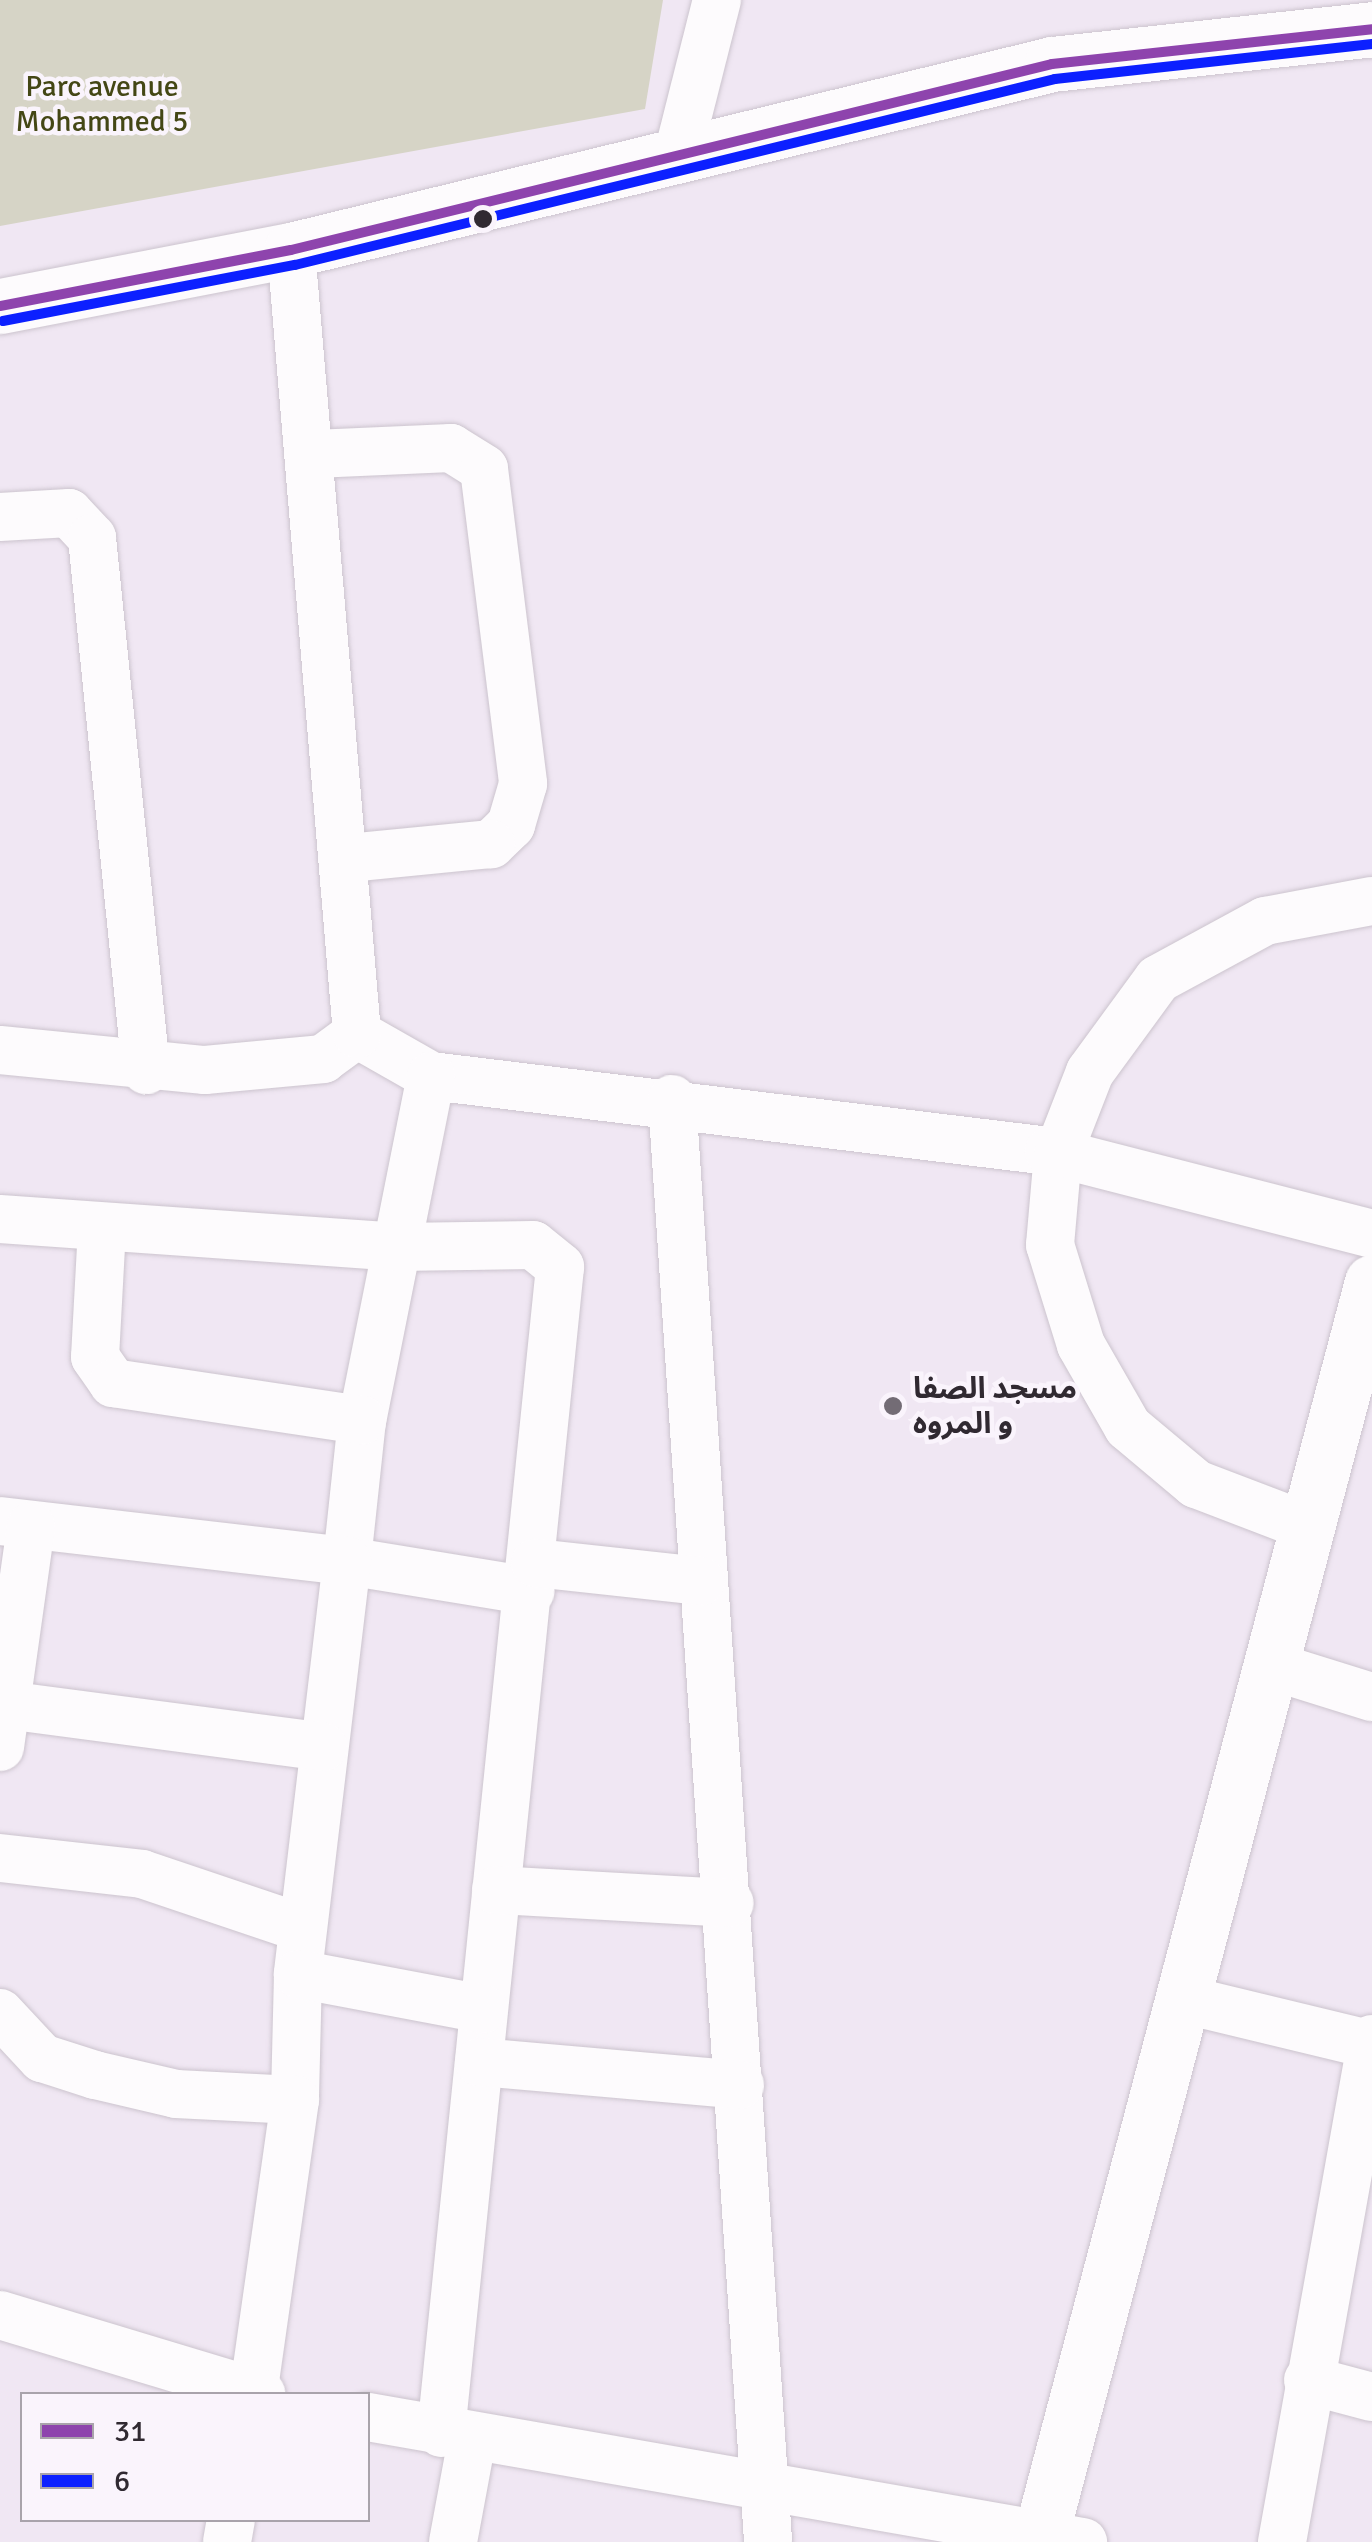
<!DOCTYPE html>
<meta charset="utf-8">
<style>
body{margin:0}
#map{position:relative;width:1372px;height:2542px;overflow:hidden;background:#f0e7f3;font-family:Signika,"Noto Sans Arabic",sans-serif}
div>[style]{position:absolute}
.green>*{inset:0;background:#d6d4c6}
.roads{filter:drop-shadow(0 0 2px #ccc4ce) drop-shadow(0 0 2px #ccc4ce)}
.street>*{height:48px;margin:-24px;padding:0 24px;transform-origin:24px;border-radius:24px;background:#fdfbfd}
.secondary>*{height:55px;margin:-27.5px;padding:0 27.5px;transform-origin:27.5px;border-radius:27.5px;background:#fdfbfd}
.bus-1>*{height:10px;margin:-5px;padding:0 5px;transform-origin:5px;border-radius:5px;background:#8e44ad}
.bus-2>*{height:10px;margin:-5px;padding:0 5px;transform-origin:5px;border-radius:5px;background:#0c20ff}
.dots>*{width:28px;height:28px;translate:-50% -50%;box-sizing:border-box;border:5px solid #faf4fc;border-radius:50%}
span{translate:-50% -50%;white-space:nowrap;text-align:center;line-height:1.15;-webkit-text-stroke:9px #faf4fc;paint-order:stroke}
.park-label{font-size:30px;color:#444715}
.poi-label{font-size:30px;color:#302931;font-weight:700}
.left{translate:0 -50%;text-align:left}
.legend{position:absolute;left:20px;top:2392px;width:350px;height:130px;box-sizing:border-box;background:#faf4fc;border:2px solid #a9a3ab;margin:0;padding:12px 18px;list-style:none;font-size:30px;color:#302931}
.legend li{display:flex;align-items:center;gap:20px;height:50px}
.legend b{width:50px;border:2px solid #a9a3ab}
</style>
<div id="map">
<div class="green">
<i style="clip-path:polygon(0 0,663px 0,645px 109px,0 226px)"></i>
</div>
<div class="roads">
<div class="street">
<i style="left:679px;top:150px;width:155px;rotate:-75.8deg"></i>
<i style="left:314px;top:454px;width:137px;rotate:-2.5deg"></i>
<i style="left:451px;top:448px;width:39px;rotate:32deg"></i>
<i style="left:484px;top:469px;width:317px;rotate:82.9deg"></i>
<i style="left:523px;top:784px;width:43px;rotate:106.3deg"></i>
<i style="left:511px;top:825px;width:28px;rotate:136deg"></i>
<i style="left:491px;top:844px;width:145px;rotate:174.4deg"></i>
<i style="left:0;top:517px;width:69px;rotate:-3.3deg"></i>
<i style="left:69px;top:513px;width:34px;rotate:47deg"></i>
<i style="left:92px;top:538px;width:535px;rotate:84.2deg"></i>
<i style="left:357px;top:1034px;width:85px;rotate:29.6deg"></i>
<i style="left:431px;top:1076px;width:623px;rotate:6.92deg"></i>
<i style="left:1049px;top:1151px;width:333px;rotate:14.4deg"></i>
<i style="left:0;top:1050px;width:206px;rotate:5.6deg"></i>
<i style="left:205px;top:1070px;width:119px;rotate:-5.3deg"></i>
<i style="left:323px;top:1059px;width:42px;rotate:-36.3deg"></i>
<i style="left:357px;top:1034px;width:787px;rotate:-94.81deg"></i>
<i style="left:431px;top:1076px;width:351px;rotate:101.3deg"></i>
<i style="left:362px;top:1420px;width:142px;rotate:96.1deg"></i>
<i style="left:347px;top:1561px;width:186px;rotate:9.3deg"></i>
<i style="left:672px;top:1099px;width:1446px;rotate:86.19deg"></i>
<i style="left:0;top:1219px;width:397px;rotate:4deg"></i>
<i style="left:396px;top:1247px;width:137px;rotate:-0.8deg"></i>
<i style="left:533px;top:1245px;width:35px;rotate:39deg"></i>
<i style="left:560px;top:1267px;width:1172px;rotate:95.83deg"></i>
<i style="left:102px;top:1228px;width:129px;rotate:93.1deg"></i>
<i style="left:95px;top:1357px;width:32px;rotate:55deg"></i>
<i style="left:113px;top:1383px;width:252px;rotate:8.5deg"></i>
<i style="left:0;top:1521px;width:349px;rotate:6.6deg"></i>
<i style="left:347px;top:1561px;width:416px;rotate:96.8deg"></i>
<i style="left:298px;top:1974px;width:126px;rotate:91.4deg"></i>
<i style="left:295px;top:2100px;width:297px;rotate:98.1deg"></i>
<i style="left:1306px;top:1526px;width:118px;rotate:-159.1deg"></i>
<i style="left:1196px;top:1484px;width:89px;rotate:-140deg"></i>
<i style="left:1128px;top:1427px;width:95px;rotate:-119.8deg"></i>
<i style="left:1081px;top:1345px;width:105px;rotate:-107.2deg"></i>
<i style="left:1050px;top:1245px;width:91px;rotate:-85deg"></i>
<i style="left:1058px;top:1154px;width:88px;rotate:-68.7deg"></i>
<i style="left:1090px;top:1072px;width:115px;rotate:-53.8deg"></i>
<i style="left:1158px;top:979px;width:122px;rotate:-28.5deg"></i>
<i style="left:1265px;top:921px;width:109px;rotate:-10.6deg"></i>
<i style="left:535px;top:1563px;width:167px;rotate:6.2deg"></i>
<i style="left:1269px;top:1665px;width:108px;rotate:17.3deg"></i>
<i style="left:6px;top:1705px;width:320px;rotate:7.5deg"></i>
<i style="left:0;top:1747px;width:223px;rotate:-82deg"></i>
<i style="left:0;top:1858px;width:143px;rotate:6.4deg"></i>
<i style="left:142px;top:1874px;width:169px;rotate:18.6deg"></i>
<i style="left:496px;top:1890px;width:234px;rotate:3.2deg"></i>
<i style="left:298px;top:1974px;width:189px;rotate:10.7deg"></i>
<i style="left:1182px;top:1999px;width:195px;rotate:13.6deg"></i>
<i style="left:0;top:2013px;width:62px;rotate:47deg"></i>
<i style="left:42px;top:2058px;width:56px;rotate:17.8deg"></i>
<i style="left:95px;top:2075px;width:83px;rotate:13.2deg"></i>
<i style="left:176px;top:2094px;width:119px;rotate:2.9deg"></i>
<i style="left:479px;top:2062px;width:262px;rotate:5deg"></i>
<i style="left:0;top:2315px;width:273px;rotate:16.8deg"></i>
<i style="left:1308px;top:2380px;width:66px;rotate:14.9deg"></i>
<i style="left:368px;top:2417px;width:726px;rotate:9.92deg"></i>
<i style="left:227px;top:2542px;width:22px;rotate:-80deg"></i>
<i style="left:453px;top:2542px;width:105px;rotate:-79.5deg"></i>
<i style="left:1282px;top:2542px;width:511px;rotate:-79.86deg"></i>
</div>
<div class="secondary">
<i style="left:0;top:306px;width:296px;rotate:-10.9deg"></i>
<i style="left:291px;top:250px;width:783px;rotate:-13.73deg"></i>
<i style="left:1052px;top:64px;width:322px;rotate:-6.2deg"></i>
<i style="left:1039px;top:2542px;width:1303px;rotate:-75.2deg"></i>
</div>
</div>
<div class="bus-1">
<i style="left:0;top:306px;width:296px;rotate:-10.9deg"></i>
<i style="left:291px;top:250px;width:783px;rotate:-13.73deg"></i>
<i style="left:1052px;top:64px;width:322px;rotate:-6.2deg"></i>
</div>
<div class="bus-2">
<i style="left:3px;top:321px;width:297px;rotate:-10.9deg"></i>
<i style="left:295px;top:265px;width:782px;rotate:-13.75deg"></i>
<i style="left:1055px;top:79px;width:319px;rotate:-6.3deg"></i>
</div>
<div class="dots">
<i style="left:483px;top:219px;background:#302931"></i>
<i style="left:893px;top:1406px;background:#736c75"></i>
</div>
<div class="park-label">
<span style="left:102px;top:104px">Parc avenue<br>Mohammed 5</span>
</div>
<div class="poi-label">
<span class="left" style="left:913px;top:1406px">مسجد الصفا<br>و المروه</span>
</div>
<ul class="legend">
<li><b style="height:12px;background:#8e44ad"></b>31</li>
<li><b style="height:12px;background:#0c20ff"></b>6</li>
</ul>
</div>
